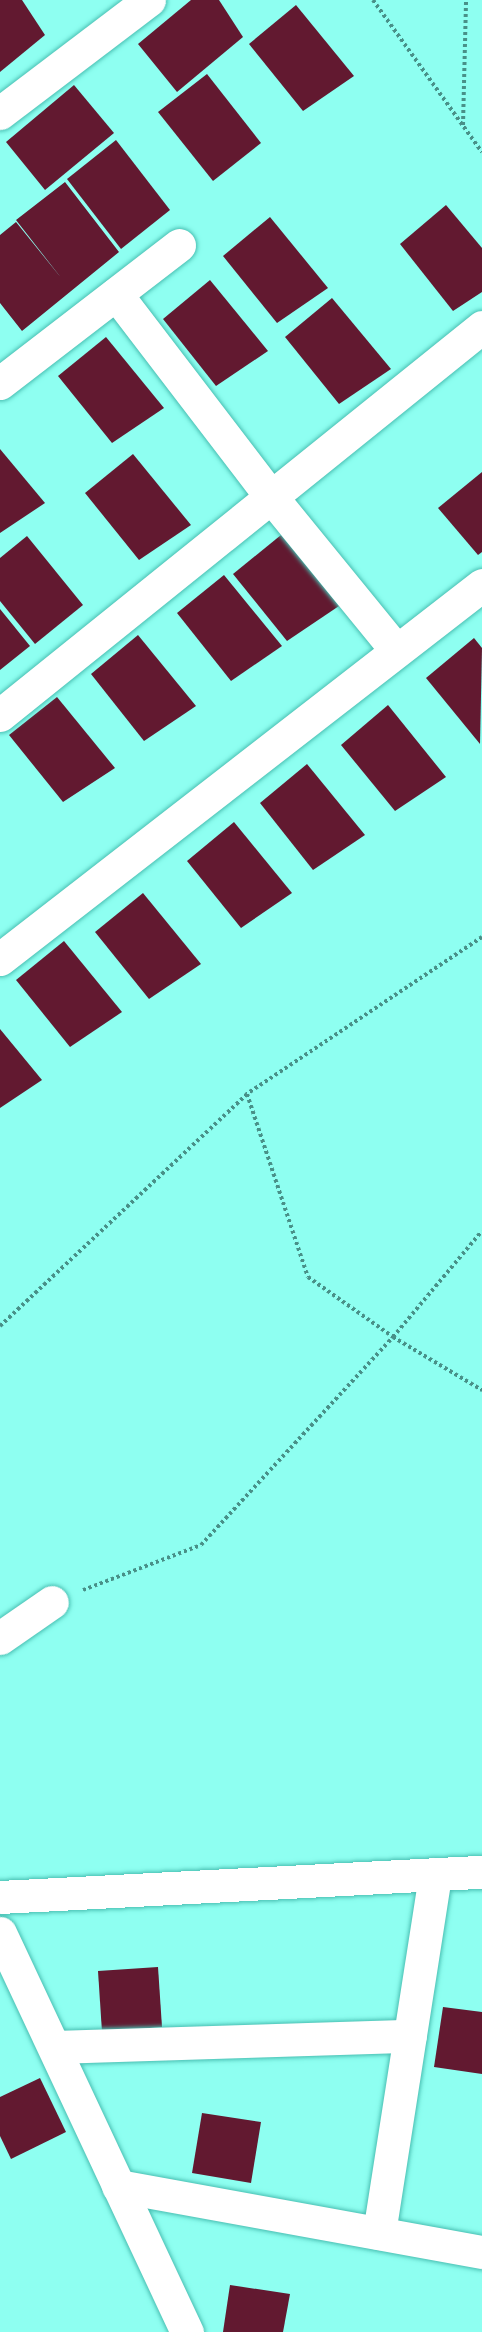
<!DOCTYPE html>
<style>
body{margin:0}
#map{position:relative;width:482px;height:2332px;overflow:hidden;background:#8efff1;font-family:"Playfair Display",serif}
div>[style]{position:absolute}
.building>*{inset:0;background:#621930}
.path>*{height:4px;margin-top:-2px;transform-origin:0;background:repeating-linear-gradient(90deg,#489088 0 3px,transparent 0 6px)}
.roads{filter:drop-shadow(0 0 2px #49bfb2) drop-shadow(0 0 2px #49bfb2)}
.minor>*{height:33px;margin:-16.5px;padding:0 16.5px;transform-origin:16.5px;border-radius:16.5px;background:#fff}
span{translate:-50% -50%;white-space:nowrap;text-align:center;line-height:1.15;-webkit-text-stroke:6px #8efff1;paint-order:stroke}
</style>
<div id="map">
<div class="building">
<i style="clip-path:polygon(0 0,22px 0,45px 35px,0 72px)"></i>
<i style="clip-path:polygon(191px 0,219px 0,243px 37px,177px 92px,138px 44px)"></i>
<i style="clip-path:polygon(296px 5px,354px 76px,303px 111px,249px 44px)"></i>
<i style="clip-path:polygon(207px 74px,261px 143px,213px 181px,158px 112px)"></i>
<i style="clip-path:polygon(74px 85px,114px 133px,45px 190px,6px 142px)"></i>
<i style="clip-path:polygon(116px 140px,170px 210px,121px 249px,67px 179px)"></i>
<i style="clip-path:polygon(65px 182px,119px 252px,22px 331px,0 303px,0 235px,16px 222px,62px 279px,16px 220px)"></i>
<i style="clip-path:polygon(446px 205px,482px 248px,482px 292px,453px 311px,400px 244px)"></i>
<i style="clip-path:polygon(270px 217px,328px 288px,277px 323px,223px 256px)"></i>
<i style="clip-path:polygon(210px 280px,268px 351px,216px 386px,163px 319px)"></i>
<i style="clip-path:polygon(332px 298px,391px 369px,339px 404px,285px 337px)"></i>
<i style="clip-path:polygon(106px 337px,164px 408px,112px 443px,58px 376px)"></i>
<i style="clip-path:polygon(0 449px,45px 503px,0 533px)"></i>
<i style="clip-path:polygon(133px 454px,191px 525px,139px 560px,85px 493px)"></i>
<i style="clip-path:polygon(482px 472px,482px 552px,478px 555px,438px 508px)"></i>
<i style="clip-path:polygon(281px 535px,339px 606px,287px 641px,233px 574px)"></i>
<i style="clip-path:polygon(27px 536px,83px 605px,35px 644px,0 601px,0 558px)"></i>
<i style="clip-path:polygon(224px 575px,282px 646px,231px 681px,177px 613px)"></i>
<i style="clip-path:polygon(0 609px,30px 646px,0 670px)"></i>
<i style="clip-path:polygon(138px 635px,196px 706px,144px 741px,91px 674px)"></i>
<i style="clip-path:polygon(474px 638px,482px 648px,480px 744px,426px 678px)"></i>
<i style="clip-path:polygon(57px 697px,115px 768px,63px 802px,9px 735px)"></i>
<i style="clip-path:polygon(388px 705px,446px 777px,395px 811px,341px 745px)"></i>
<i style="clip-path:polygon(307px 764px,365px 835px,313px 870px,260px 803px)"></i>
<i style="clip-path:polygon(234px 822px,292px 893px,241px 928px,187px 861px)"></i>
<i style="clip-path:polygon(143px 893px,201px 964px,149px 999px,95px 932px)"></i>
<i style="clip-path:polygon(64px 941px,122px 1012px,70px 1047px,16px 980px)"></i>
<i style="clip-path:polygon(0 1029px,42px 1080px,0 1108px)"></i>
<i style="clip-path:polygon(158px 1967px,162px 2027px,102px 2032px,98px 1971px)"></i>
<i style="clip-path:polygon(443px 2007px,482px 2012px,482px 2074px,434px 2067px)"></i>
<i style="clip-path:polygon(40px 2078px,66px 2132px,11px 2159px,0 2136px,0 2097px)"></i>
<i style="clip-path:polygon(202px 2113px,261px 2122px,251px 2183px,192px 2173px)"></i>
<i style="clip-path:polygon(230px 2285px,290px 2294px,283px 2332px,223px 2332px)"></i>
</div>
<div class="path">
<i style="left:373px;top:0;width:187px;rotate:54.4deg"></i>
<i style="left:463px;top:125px;width:125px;rotate:-88.6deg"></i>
<i style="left:482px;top:937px;width:283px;rotate:146.3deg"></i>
<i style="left:247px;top:1094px;width:193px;rotate:71.6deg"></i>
<i style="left:308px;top:1277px;width:104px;rotate:35.2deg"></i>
<i style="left:393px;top:1337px;width:104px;rotate:30.8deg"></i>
<i style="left:0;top:1326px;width:339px;rotate:-43.2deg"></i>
<i style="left:83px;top:1590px;width:126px;rotate:-20.9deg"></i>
<i style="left:201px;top:1545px;width:283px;rotate:-47.3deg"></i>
<i style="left:393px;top:1337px;width:138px;rotate:-50deg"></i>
</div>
<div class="roads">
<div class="minor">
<i style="left:0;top:113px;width:187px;rotate:-37.2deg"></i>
<i style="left:116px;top:294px;width:258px;rotate:52.6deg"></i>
<i style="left:273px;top:499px;width:195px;rotate:50.8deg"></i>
<i style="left:0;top:383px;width:226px;rotate:-37.6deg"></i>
<i style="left:0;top:715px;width:619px;rotate:-38.83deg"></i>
<i style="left:0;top:959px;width:610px;rotate:-37.81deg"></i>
<i style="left:0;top:1638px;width:63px;rotate:-34.7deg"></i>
<i style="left:0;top:1897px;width:483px;rotate:-3deg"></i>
<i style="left:0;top:1933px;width:441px;rotate:64.9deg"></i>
<i style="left:55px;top:2047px;width:355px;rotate:-1.8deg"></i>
<i style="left:118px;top:2186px;width:370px;rotate:10.3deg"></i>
<i style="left:379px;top:2233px;width:363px;rotate:-81.1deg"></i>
</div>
</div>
</div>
